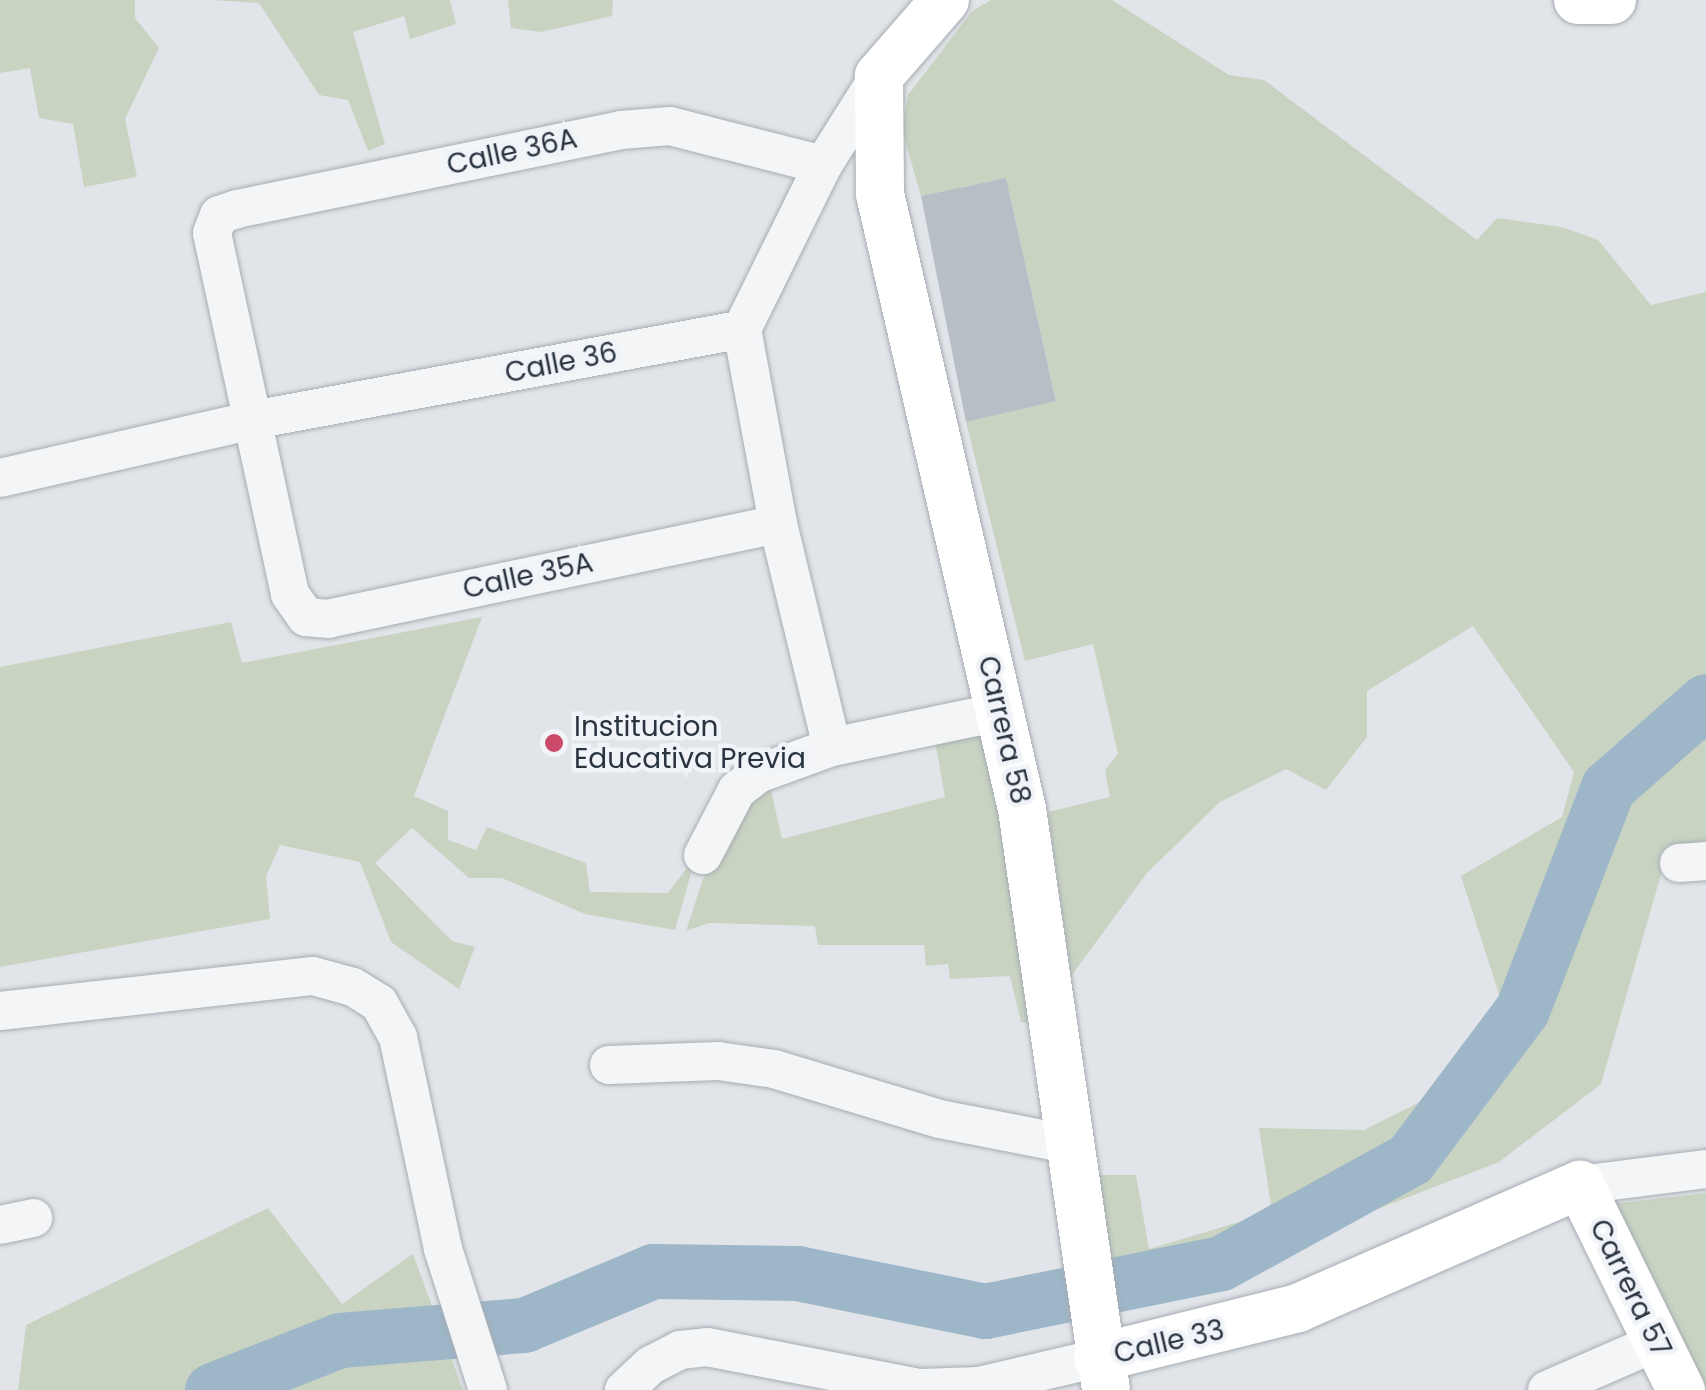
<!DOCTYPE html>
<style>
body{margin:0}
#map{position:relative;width:1706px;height:1390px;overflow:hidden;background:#e1e5e9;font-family:Poppins,sans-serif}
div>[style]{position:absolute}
.green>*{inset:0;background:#c8d3c2}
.river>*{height:55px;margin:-27.5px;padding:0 27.5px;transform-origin:27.5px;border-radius:27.5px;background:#9db6c8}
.building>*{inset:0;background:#b8bec6}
.roads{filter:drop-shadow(0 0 2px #a6acb3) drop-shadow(0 0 2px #a6acb3)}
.minor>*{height:38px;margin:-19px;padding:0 19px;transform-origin:19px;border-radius:19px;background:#f3f5f7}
.major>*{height:48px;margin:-24px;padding:0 24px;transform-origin:24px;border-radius:24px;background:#fff}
.dots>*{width:28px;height:28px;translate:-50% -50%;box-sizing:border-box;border:5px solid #f0f3f7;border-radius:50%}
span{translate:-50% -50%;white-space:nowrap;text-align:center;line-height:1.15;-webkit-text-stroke:9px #f0f3f7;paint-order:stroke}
.street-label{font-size:28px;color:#293440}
.poi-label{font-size:28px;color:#293440}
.left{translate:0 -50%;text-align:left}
</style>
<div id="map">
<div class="green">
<i style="clip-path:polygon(0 0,135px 0,135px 18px,159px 48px,125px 119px,137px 177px,84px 187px,73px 124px,39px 118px,30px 68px,0 73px)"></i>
<i style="clip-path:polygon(212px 0,450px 0,456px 24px,410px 39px,404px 16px,353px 32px,385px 144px,368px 151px,348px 100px,319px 95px,259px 3px)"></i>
<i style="clip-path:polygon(508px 0,613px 0,612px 16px,541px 32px,511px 28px)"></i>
<i style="clip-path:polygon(991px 0,1112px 0,1229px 75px,1264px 80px,1477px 240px,1497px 218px,1562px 227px,1598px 240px,1651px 305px,1706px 292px,1706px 847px,1668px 850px,1601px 1084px,1499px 1162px,1116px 1310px,1096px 1175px,1136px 1175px,1149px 1249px,1272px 1212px,1259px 1128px,1364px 1130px,1454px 1085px,1505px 1013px,1461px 876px,1562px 817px,1574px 772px,1473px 626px,1367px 691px,1367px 737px,1326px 790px,1286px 769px,1220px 802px,1147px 873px,1071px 976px,1048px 812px,1110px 797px,1105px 770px,1118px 754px,1093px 644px,1025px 661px,966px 422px,1056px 400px,1006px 178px,921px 196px,902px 130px,908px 95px,972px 11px)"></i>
<i style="clip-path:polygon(482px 617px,414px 796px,448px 811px,448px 840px,476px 850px,487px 827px,586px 863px,590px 892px,668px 893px,696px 856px,675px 930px,585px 914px,502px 878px,469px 878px,412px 828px,375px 863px,452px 941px,475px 947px,459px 989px,391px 942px,360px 862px,280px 845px,266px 876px,270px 919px,0 967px,0 667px,231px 622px,242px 663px)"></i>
<i style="clip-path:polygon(978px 727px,993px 736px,1031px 1024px,1021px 1022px,1010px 976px,950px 979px,948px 964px,926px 966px,924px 945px,818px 945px,815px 926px,709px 923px,686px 931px,715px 843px,768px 777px,782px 839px,945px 797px,934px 736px)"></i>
<i style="clip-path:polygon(1706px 1193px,1706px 1390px,1612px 1204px)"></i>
<i style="clip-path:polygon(268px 1208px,342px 1304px,413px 1254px,463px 1390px,18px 1390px,26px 1325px)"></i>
</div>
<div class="river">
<i style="left:212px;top:1390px;width:137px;rotate:-21.3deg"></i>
<i style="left:340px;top:1340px;width:185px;rotate:-4.7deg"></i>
<i style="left:524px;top:1325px;width:140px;rotate:-22.7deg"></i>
<i style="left:653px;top:1271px;width:144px;rotate:0.8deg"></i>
<i style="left:797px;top:1273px;width:192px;rotate:11.4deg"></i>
<i style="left:985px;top:1311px;width:241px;rotate:-11.5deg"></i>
<i style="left:1221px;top:1263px;width:216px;rotate:-28.8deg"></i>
<i style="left:1410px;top:1159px;width:186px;rotate:-53.1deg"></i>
<i style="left:1522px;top:1010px;width:239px;rotate:-68.9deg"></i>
<i style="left:1608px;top:787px;width:130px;rotate:-41.3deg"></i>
</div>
<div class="building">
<i style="clip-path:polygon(1006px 178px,1056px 401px,966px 422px,921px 196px)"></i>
</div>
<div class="roads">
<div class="minor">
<i style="left:742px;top:329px;width:198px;rotate:79.5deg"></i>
<i style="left:778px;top:524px;width:229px;rotate:76.4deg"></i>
<i style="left:742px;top:329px;width:183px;rotate:-63.7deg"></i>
<i style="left:823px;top:165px;width:105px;rotate:-57.8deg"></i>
<i style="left:0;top:478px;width:260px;rotate:-12.9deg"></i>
<i style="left:253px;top:420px;width:497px;rotate:-10.5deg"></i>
<i style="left:778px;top:524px;width:459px;rotate:168.1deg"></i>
<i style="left:329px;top:619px;width:23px;rotate:-175deg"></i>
<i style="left:306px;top:617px;width:28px;rotate:-125deg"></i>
<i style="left:290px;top:594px;width:369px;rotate:-102.2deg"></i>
<i style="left:212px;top:233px;width:19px;rotate:-69deg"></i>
<i style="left:219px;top:215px;width:19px;rotate:-18deg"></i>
<i style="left:237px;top:209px;width:392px;rotate:-11.6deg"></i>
<i style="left:621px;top:130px;width:49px;rotate:-4.7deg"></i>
<i style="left:670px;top:126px;width:158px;rotate:14.3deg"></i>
<i style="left:703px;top:855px;width:73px;rotate:-62.4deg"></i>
<i style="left:737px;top:790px;width:26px;rotate:-37deg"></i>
<i style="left:758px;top:774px;width:79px;rotate:-20deg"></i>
<i style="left:832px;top:747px;width:171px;rotate:-11.8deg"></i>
<i style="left:1679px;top:863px;width:27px;rotate:-4deg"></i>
<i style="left:0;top:1011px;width:315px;rotate:-6.4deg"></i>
<i style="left:313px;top:976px;width:41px;rotate:15.4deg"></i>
<i style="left:353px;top:987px;width:31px;rotate:32deg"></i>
<i style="left:379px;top:1003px;width:39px;rotate:61deg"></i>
<i style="left:398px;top:1037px;width:217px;rotate:78deg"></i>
<i style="left:443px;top:1249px;width:148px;rotate:72.3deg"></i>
<i style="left:609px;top:1065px;width:109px;rotate:-2.1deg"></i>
<i style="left:718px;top:1061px;width:57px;rotate:8.1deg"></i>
<i style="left:774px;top:1069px;width:173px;rotate:16.8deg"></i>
<i style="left:940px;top:1119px;width:130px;rotate:11.1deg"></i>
<i style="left:1580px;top:1185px;width:127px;rotate:-7.2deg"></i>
<i style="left:0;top:1225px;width:34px;rotate:-12deg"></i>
<i style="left:624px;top:1390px;width:37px;rotate:-43deg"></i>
<i style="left:651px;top:1365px;width:33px;rotate:-27deg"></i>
<i style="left:680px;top:1350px;width:27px;rotate:-6deg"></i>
<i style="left:707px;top:1347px;width:217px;rotate:10.9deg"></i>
<i style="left:920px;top:1388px;width:59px;rotate:-1.9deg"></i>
<i style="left:979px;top:1386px;width:122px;rotate:-13.2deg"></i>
<i style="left:1547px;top:1390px;width:120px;rotate:-23.6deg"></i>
</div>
<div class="major">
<i style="left:945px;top:0;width:101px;rotate:131deg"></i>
<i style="left:879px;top:76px;width:118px;rotate:89.5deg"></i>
<i style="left:880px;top:194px;width:631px;rotate:77deg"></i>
<i style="left:1022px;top:809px;width:587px;rotate:81.77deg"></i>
<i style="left:1578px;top:0;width:34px"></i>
<i style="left:1098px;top:1358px;width:206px;rotate:-14deg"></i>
<i style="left:1298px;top:1308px;width:308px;rotate:-23.6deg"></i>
<i style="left:1580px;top:1185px;width:229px;rotate:63.8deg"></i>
</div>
</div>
<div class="dots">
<i style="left:554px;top:743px;background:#cb4969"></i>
</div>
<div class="street-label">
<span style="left:512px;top:152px;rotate:-12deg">Calle 36A</span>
<span style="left:561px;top:363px;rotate:-11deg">Calle 36</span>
<span style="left:528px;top:576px;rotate:-12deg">Calle 35A</span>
<span style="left:1004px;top:730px;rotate:77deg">Carrera 58</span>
<span style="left:1630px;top:1288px;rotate:64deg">Carrera 57</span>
<span style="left:1169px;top:1342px;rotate:-13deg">Calle 33</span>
</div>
<div class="poi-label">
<span class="left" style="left:574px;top:743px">Institucion<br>Educativa Previa</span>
</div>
</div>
